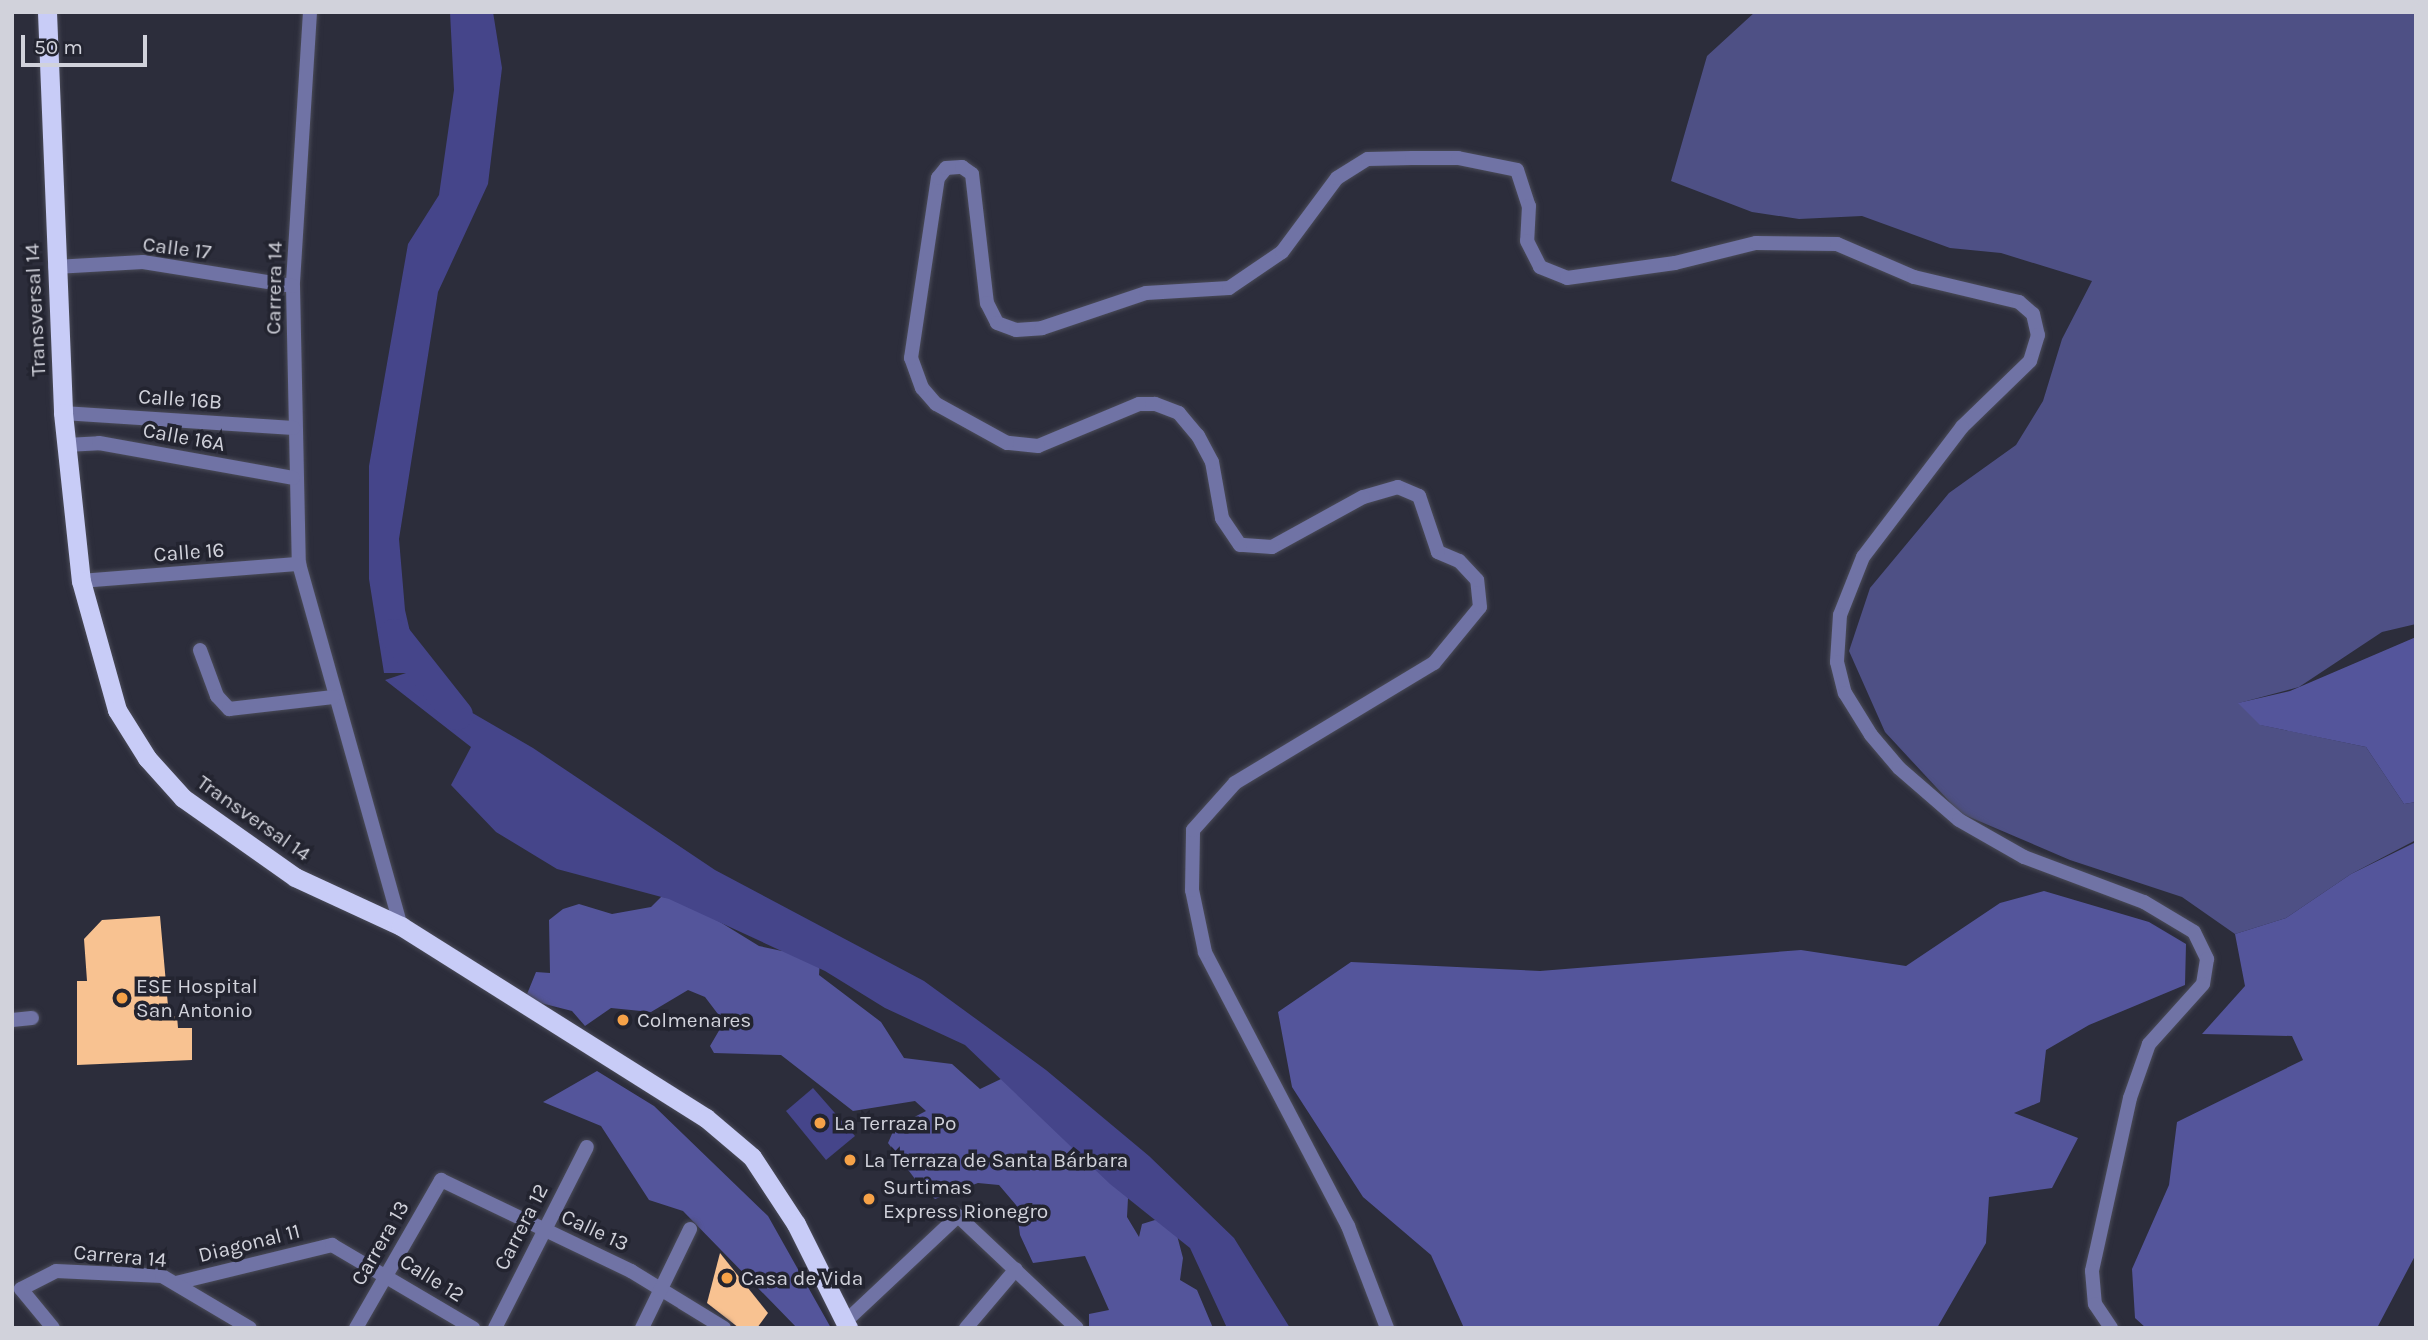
<!DOCTYPE html>
<meta charset="utf-8">
<style>
body{margin:0}
#map{position:relative;width:2428px;height:1340px;overflow:hidden;background:#2c2d3b;font-family:Karla,sans-serif}
div>[style]{position:absolute}
.green>*{inset:0;background:#4e5085}
.forest>*{inset:0;background:#54559b}
.water>*{inset:0;background:#45458a}
.river>*{height:30px;margin:-15px;padding:0 15px;transform-origin:15px;border-radius:15px;background:#45458a}
.building>*{inset:0;background:#f8c291}
.roads{filter:drop-shadow(0 0 2px #4a4b58) drop-shadow(0 0 2px #4a4b58)}
.minor>*{height:14px;margin:-7px;padding:0 7px;transform-origin:7px;border-radius:7px;background:#7073a5}
.trunk>*{height:19px;margin:-9.5px;padding:0 9.5px;transform-origin:9.5px;border-radius:9.5px;background:#c8ccf7}
.dots>*{width:19px;height:19px;translate:-50% -50%;box-sizing:border-box;border:4px solid #232430;border-radius:50%}
span{translate:-50% -50%;white-space:nowrap;text-align:center;line-height:1.15;-webkit-text-stroke:7px #232430;paint-order:stroke}
.street-label{font-size:21px;color:#d1d2db}
.poi-label{font-size:21px;color:#d1d2db}
.left{translate:0 -50%;text-align:left}
.frame{position:absolute;inset:0;border:14px solid #d1d2db;pointer-events:none}
.scale{position:absolute;left:21px;top:35px;width:126px;height:32px;box-sizing:border-box;border:4px solid #d1d2db;border-top:0;padding-left:9px;font-size:21px;line-height:24px;white-space:nowrap;color:#d1d2db;-webkit-text-stroke:5px #232430;paint-order:stroke}
</style>
<div id="map">
<div class="green">
<i style="clip-path:polygon(1755px 12px,2416px 12px,2416px 624px,2382px 632px,2299px 687px,2239px 703px,2261px 725px,2366px 747px,2404px 804px,2416px 802px,2416px 840px,2351px 874px,2286px 918px,2235px 934px,2182px 897px,2070px 860px,1960px 813px,1885px 732px,1849px 651px,1870px 588px,1949px 493px,2016px 445px,2043px 401px,2062px 339px,2092px 281px,2001px 253px,1950px 248px,1862px 216px,1799px 219px,1752px 212px,1671px 181px,1707px 56px)"></i>
</div>
<div class="forest">
<i style="clip-path:polygon(2416px 637px,2416px 802px,2404px 804px,2366px 747px,2260px 725px,2238px 703px,2290px 691px)"></i>
<i style="clip-path:polygon(2416px 842px,2416px 1254px,2377px 1328px,2146px 1328px,2135px 1318px,2132px 1269px,2169px 1185px,2177px 1122px,2303px 1060px,2292px 1036px,2202px 1034px,2245px 986px,2235px 934px,2286px 918px,2351px 874px)"></i>
<i style="clip-path:polygon(2044px 891px,2149px 922px,2186px 944px,2185px 985px,2089px 1025px,2046px 1050px,2040px 1102px,2014px 1113px,2078px 1138px,2052px 1188px,1989px 1197px,1986px 1243px,1937px 1328px,1464px 1328px,1431px 1255px,1363px 1197px,1292px 1087px,1278px 1012px,1351px 962px,1540px 971px,1801px 950px,1906px 966px,2000px 903px)"></i>
<i style="clip-path:polygon(661px 897px,681px 898px,759px 946px,782px 951px,793px 941px,820px 959px,819px 975px,881px 1022px,904px 1058px,952px 1064px,980px 1089px,1001px 1079px,1023px 1080px,1128px 1198px,1127px 1217px,1139px 1237px,1142px 1224px,1155px 1220px,1174px 1224px,1183px 1258px,1180px 1280px,1197px 1290px,1213px 1328px,1089px 1328px,1089px 1314px,1109px 1310px,1085px 1256px,1033px 1263px,1020px 1235px,1016px 1205px,999px 1185px,978px 1183px,935px 1199px,918px 1183px,888px 1143px,895px 1127px,926px 1111px,915px 1101px,853px 1111px,781px 1055px,714px 1053px,710px 1046px,724px 1022px,705px 997px,688px 990px,651px 1012px,611px 1008px,585px 1026px,572px 1011px,525px 999px,536px 972px,550px 973px,549px 920px,563px 909px,579px 904px,612px 914px,651px 907px)"></i>
<i style="clip-path:polygon(597px 1071px,654px 1106px,768px 1216px,831px 1328px,797px 1328px,683px 1211px,649px 1200px,601px 1126px,543px 1102px)"></i>
</div>
<div class="water">
<i style="clip-path:polygon(450px 12px,493px 12px,502px 68px,488px 184px,438px 292px,399px 539px,405px 610px,419px 671px,450px 700px,533px 748px,715px 870px,924px 981px,1046px 1070px,1149px 1156px,1234px 1238px,1290px 1328px,1227px 1328px,1190px 1248px,1110px 1184px,965px 1045px,885px 1008px,825px 971px,669px 899px,557px 869px,496px 832px,451px 785px,471px 747px,385px 680px,406px 673px,384px 673px,369px 579px,369px 466px,408px 244px,439px 195px,454px 90px)"></i>
<i style="clip-path:polygon(813px 1088px,855px 1136px,826px 1160px,786px 1111px)"></i>
</div>
<div class="river">
<i style="left:394px;top:634px;width:103px;rotate:51.7deg"></i>
</div>
<div class="building">
<i style="clip-path:polygon(160px 916px,169px 1017px,177px 1016px,178px 1028px,192px 1028px,192px 1060px,77px 1065px,77px 981px,87px 981px,84px 939px,102px 920px)"></i>
<i style="clip-path:polygon(720px 1253px,768px 1313px,757px 1328px,739px 1328px,707px 1303px)"></i>
</div>
<div class="roads">
<div class="minor">
<i style="left:310px;top:12px;width:275px;rotate:93.6deg"></i>
<i style="left:293px;top:286px;width:278px;rotate:88.8deg"></i>
<i style="left:299px;top:564px;width:376px;rotate:74.3deg"></i>
<i style="left:55px;top:267px;width:88px;rotate:-3.3deg"></i>
<i style="left:143px;top:262px;width:152px;rotate:9.1deg"></i>
<i style="left:63px;top:413px;width:231px;rotate:3.7deg"></i>
<i style="left:66px;top:445px;width:33px;rotate:-3deg"></i>
<i style="left:99px;top:443px;width:197px;rotate:10.2deg"></i>
<i style="left:81px;top:581px;width:219px;rotate:-4.5deg"></i>
<i style="left:200px;top:650px;width:49px;rotate:69.7deg"></i>
<i style="left:217px;top:696px;width:18px;rotate:47deg"></i>
<i style="left:229px;top:709px;width:105px;rotate:-6.6deg"></i>
<i style="left:12px;top:1020px;width:20px;rotate:-6deg"></i>
<i style="left:176px;top:1283px;width:161px;rotate:-13.7deg"></i>
<i style="left:332px;top:1245px;width:164px;rotate:30.5deg"></i>
<i style="left:21px;top:1289px;width:39px;rotate:-27deg"></i>
<i style="left:56px;top:1271px;width:106px;rotate:2.7deg"></i>
<i style="left:162px;top:1276px;width:102px;rotate:30.6deg"></i>
<i style="left:21px;top:1289px;width:50px;rotate:50.6deg"></i>
<i style="left:851px;top:1327px;width:8px;rotate:-140deg"></i>
<i style="left:845px;top:1322px;width:155px;rotate:-43.2deg"></i>
<i style="left:958px;top:1216px;width:163px;rotate:43.3deg"></i>
<i style="left:356px;top:1328px;width:171px;rotate:-60.1deg"></i>
<i style="left:441px;top:1180px;width:211px;rotate:25.6deg"></i>
<i style="left:631px;top:1271px;width:109px;rotate:31.5deg"></i>
<i style="left:495px;top:1328px;width:203px;rotate:-63.1deg"></i>
<i style="left:642px;top:1328px;width:110px;rotate:-64.1deg"></i>
<i style="left:966px;top:1328px;width:77px;rotate:-49.7deg"></i>
<i style="left:1387px;top:1328px;width:109px;rotate:-110.9deg"></i>
<i style="left:1348px;top:1226px;width:309px;rotate:-117.6deg"></i>
<i style="left:1205px;top:952px;width:63px;rotate:-101.8deg"></i>
<i style="left:1192px;top:890px;width:60px;rotate:-89deg"></i>
<i style="left:1193px;top:830px;width:63px;rotate:-48.2deg"></i>
<i style="left:1235px;top:783px;width:232px;rotate:-31.1deg"></i>
<i style="left:1434px;top:663px;width:72px;rotate:-50.6deg"></i>
<i style="left:1480px;top:607px;width:27px;rotate:-96deg"></i>
<i style="left:1477px;top:580px;width:26px;rotate:-133deg"></i>
<i style="left:1459px;top:561px;width:23px;rotate:-157deg"></i>
<i style="left:1438px;top:552px;width:59px;rotate:-108.7deg"></i>
<i style="left:1419px;top:496px;width:23px;rotate:-157deg"></i>
<i style="left:1398px;top:487px;width:36px;rotate:164deg"></i>
<i style="left:1363px;top:497px;width:104px;rotate:151.2deg"></i>
<i style="left:1272px;top:547px;width:32px;rotate:-176deg"></i>
<i style="left:1240px;top:545px;width:32px;rotate:-124deg"></i>
<i style="left:1222px;top:518px;width:57px;rotate:-100.1deg"></i>
<i style="left:1212px;top:462px;width:30px;rotate:-118deg"></i>
<i style="left:1198px;top:436px;width:30px;rotate:-130deg"></i>
<i style="left:1179px;top:413px;width:26px;rotate:-159deg"></i>
<i style="left:1155px;top:404px;width:16px;rotate:180deg"></i>
<i style="left:1139px;top:404px;width:109px;rotate:157.4deg"></i>
<i style="left:1038px;top:446px;width:31px;rotate:-174deg"></i>
<i style="left:1007px;top:443px;width:81px;rotate:-151.2deg"></i>
<i style="left:936px;top:404px;width:21px;rotate:-131deg"></i>
<i style="left:922px;top:388px;width:32px;rotate:-110deg"></i>
<i style="left:911px;top:358px;width:182px;rotate:-81.5deg"></i>
<i style="left:938px;top:178px;width:13px;rotate:-51deg"></i>
<i style="left:946px;top:168px;width:16px;rotate:-4deg"></i>
<i style="left:962px;top:167px;width:12px;rotate:35deg"></i>
<i style="left:972px;top:174px;width:130px;rotate:83.4deg"></i>
<i style="left:987px;top:303px;width:22px;rotate:63deg"></i>
<i style="left:997px;top:323px;width:20px;rotate:20deg"></i>
<i style="left:1016px;top:330px;width:26px;rotate:-4deg"></i>
<i style="left:1042px;top:328px;width:110px;rotate:-18.6deg"></i>
<i style="left:1146px;top:293px;width:83px;rotate:-3.4deg"></i>
<i style="left:1229px;top:288px;width:64px;rotate:-34.2deg"></i>
<i style="left:1282px;top:252px;width:92px;rotate:-53.4deg"></i>
<i style="left:1337px;top:178px;width:36px;rotate:-32deg"></i>
<i style="left:1368px;top:159px;width:44px;rotate:-1.3deg"></i>
<i style="left:1412px;top:158px;width:46px"></i>
<i style="left:1458px;top:158px;width:60px;rotate:11.5deg"></i>
<i style="left:1517px;top:170px;width:38px;rotate:72deg"></i>
<i style="left:1529px;top:206px;width:35px;rotate:93deg"></i>
<i style="left:1527px;top:241px;width:29px;rotate:63deg"></i>
<i style="left:1540px;top:267px;width:29px;rotate:22deg"></i>
<i style="left:1567px;top:278px;width:109px;rotate:-7.9deg"></i>
<i style="left:1675px;top:263px;width:83px;rotate:-13.9deg"></i>
<i style="left:1756px;top:243px;width:81px;rotate:0.7deg"></i>
<i style="left:1837px;top:244px;width:84px;rotate:23.2deg"></i>
<i style="left:1914px;top:277px;width:108px;rotate:13.4deg"></i>
<i style="left:2019px;top:302px;width:18px;rotate:41deg"></i>
<i style="left:2033px;top:314px;width:22px;rotate:77deg"></i>
<i style="left:2038px;top:335px;width:27px;rotate:107deg"></i>
<i style="left:2030px;top:361px;width:95px;rotate:135.9deg"></i>
<i style="left:1962px;top:427px;width:163px;rotate:127.3deg"></i>
<i style="left:1863px;top:557px;width:62px;rotate:111.6deg"></i>
<i style="left:1840px;top:615px;width:47px;rotate:93.7deg"></i>
<i style="left:1837px;top:662px;width:32px;rotate:76deg"></i>
<i style="left:1845px;top:693px;width:49px;rotate:58.2deg"></i>
<i style="left:1871px;top:735px;width:43px;rotate:49.7deg"></i>
<i style="left:1899px;top:768px;width:79px;rotate:40.9deg"></i>
<i style="left:1959px;top:820px;width:75px;rotate:29.6deg"></i>
<i style="left:2024px;top:857px;width:128px;rotate:20.6deg"></i>
<i style="left:2144px;top:902px;width:58px;rotate:31deg"></i>
<i style="left:2194px;top:932px;width:30px;rotate:64deg"></i>
<i style="left:2207px;top:959px;width:25px;rotate:99deg"></i>
<i style="left:2203px;top:984px;width:81px;rotate:132deg"></i>
<i style="left:2149px;top:1044px;width:57px;rotate:109.4deg"></i>
<i style="left:2130px;top:1098px;width:177px;rotate:102.4deg"></i>
<i style="left:2092px;top:1271px;width:33px;rotate:85deg"></i>
<i style="left:2095px;top:1304px;width:29px;rotate:56deg"></i>
</div>
<div class="trunk">
<i style="left:47px;top:12px;width:401px;rotate:87.7deg"></i>
<i style="left:63px;top:413px;width:169px;rotate:83.9deg"></i>
<i style="left:81px;top:581px;width:134px;rotate:74.4deg"></i>
<i style="left:117px;top:710px;width:57px;rotate:58deg"></i>
<i style="left:147px;top:758px;width:54px;rotate:48deg"></i>
<i style="left:183px;top:798px;width:137px;rotate:35.2deg"></i>
<i style="left:295px;top:877px;width:117px;rotate:24.8deg"></i>
<i style="left:401px;top:926px;width:360px;rotate:32.2deg"></i>
<i style="left:706px;top:1118px;width:60px;rotate:40.3deg"></i>
<i style="left:752px;top:1157px;width:80px;rotate:56.7deg"></i>
<i style="left:796px;top:1224px;width:116px;rotate:63.4deg"></i>
</div>
</div>
<div class="dots">
<i style="left:122px;top:998px;background:#f6a248"></i>
<i style="left:623px;top:1020px;background:#f6a248"></i>
<i style="left:820px;top:1123px;background:#f6a248"></i>
<i style="left:850px;top:1160px;background:#f6a248"></i>
<i style="left:869px;top:1199px;background:#f6a248"></i>
<i style="left:727px;top:1278px;background:#f6a248"></i>
</div>
<div class="street-label">
<span style="left:177px;top:248px;rotate:7deg">Calle 17</span>
<span style="left:274px;top:288px;rotate:-89deg">Carrera 14</span>
<span style="left:35px;top:310px;rotate:-93deg">Transversal 14</span>
<span style="left:180px;top:399px;rotate:4deg">Calle 16B</span>
<span style="left:184px;top:437px;rotate:10deg">Calle 16A</span>
<span style="left:189px;top:552px;rotate:-4deg">Calle 16</span>
<span style="left:254px;top:818px;rotate:35deg">Transversal 14</span>
<span style="left:521px;top:1227px;rotate:-63deg">Carrera 12</span>
<span style="left:595px;top:1230px;rotate:25deg">Calle 13</span>
<span style="left:249px;top:1243px;rotate:-14deg">Diagonal 11</span>
<span style="left:380px;top:1243px;rotate:-60deg">Carrera 13</span>
<span style="left:120px;top:1256px;rotate:5deg">Carrera 14</span>
<span style="left:432px;top:1278px;rotate:32deg">Calle 12</span>
</div>
<div class="poi-label">
<span class="left" style="left:136px;top:998px">ESE Hospital<br>San Antonio</span>
<span class="left" style="left:637px;top:1020px">Colmenares</span>
<span class="left" style="left:834px;top:1123px">La Terraza Po</span>
<span class="left" style="left:864px;top:1160px">La Terraza de Santa Bárbara</span>
<span class="left" style="left:883px;top:1199px">Surtimas<br>Express Rionegro</span>
<span class="left" style="left:741px;top:1278px">Casa de Vida</span>
</div>
<div class="frame"></div>
<div class="scale">50 m</div>
</div>
